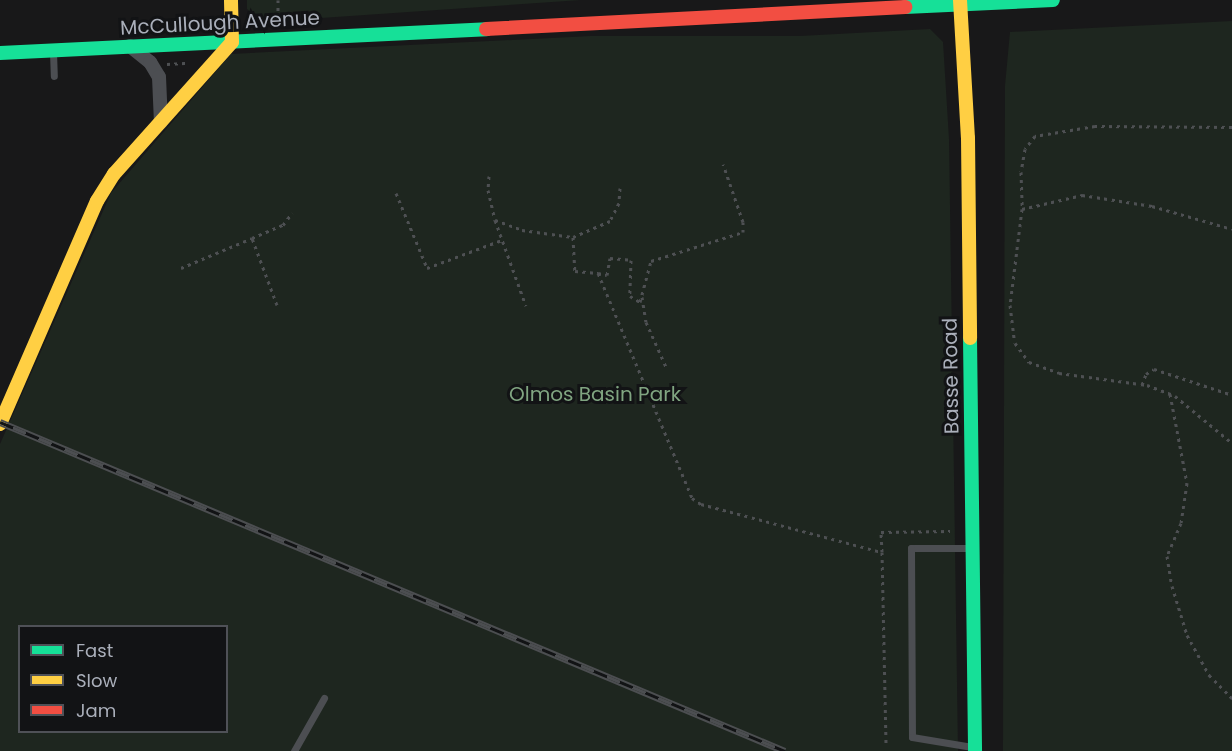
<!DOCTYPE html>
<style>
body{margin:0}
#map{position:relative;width:1232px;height:751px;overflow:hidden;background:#181819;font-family:Poppins,sans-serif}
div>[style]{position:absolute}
.green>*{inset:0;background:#1e261f}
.path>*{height:3px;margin-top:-1.5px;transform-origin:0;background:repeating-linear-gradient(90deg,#4e5053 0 3px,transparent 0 7.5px)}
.lane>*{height:7px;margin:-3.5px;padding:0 3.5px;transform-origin:3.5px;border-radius:3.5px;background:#4c4e52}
.street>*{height:14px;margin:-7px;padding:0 7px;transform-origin:7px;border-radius:7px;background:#4c4e52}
.fast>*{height:14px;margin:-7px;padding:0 7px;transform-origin:7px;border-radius:7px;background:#16e098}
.slow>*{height:14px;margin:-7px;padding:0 7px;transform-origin:7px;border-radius:7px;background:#ffcf43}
.jam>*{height:14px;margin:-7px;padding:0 7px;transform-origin:7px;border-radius:7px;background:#f24e42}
.rail>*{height:7px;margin-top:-3.5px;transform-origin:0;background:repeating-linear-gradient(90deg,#121315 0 14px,#4c4e51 0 28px);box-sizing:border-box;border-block:2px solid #4c4e51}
span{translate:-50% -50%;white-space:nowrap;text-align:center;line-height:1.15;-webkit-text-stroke:6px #121315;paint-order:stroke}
.street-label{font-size:20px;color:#aaafba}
.park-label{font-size:20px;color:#80a581}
.legend{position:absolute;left:18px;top:625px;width:210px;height:108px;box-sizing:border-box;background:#121315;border:2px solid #4f5157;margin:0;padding:8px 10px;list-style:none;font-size:18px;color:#aaafba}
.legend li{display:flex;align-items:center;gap:12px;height:30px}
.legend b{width:30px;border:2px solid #4f5157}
</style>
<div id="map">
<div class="green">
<i style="clip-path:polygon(247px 0,581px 0,263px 22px,247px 9px)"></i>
<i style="clip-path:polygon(1232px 21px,1232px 751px,1003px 751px,1005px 86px,1010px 32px)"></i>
<i style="clip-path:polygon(evenodd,930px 29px,943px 42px,949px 139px,958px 751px,0 751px,0 444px,111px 193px,231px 54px,591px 36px,800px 36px,930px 29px,20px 626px,226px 626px,226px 732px,20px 732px,20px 626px)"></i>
</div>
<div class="path">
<i style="left:278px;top:0;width:23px;rotate:90deg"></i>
<i style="left:167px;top:64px;width:22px;rotate:-3deg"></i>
<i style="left:1232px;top:127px;width:137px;rotate:-179.6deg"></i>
<i style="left:1095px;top:126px;width:61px;rotate:170.5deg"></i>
<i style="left:1035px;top:136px;width:16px;rotate:128deg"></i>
<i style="left:1025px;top:149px;width:23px;rotate:100deg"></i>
<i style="left:1021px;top:172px;width:37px;rotate:88deg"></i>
<i style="left:1022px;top:209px;width:97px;rotate:97.1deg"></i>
<i style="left:1010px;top:305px;width:38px;rotate:83deg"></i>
<i style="left:1015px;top:343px;width:24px;rotate:54deg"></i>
<i style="left:1029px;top:362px;width:32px;rotate:20deg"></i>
<i style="left:1059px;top:373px;width:89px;rotate:7.8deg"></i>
<i style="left:1147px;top:385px;width:30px;rotate:21deg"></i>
<i style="left:1175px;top:396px;width:74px;rotate:39.5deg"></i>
<i style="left:489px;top:176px;width:14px;rotate:94deg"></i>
<i style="left:488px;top:190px;width:31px;rotate:77deg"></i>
<i style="left:495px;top:220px;width:29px;rotate:20deg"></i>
<i style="left:522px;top:230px;width:51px;rotate:7.8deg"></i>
<i style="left:620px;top:188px;width:15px;rotate:94deg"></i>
<i style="left:619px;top:203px;width:20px;rotate:117deg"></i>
<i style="left:610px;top:221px;width:40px;rotate:156.6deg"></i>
<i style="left:573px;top:237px;width:34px;rotate:87deg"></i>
<i style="left:575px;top:271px;width:23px;rotate:5deg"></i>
<i style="left:598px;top:273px;width:244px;rotate:67.3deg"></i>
<i style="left:692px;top:498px;width:11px;rotate:34deg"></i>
<i style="left:701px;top:504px;width:187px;rotate:14.9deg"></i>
<i style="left:882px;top:552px;width:20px;rotate:-93deg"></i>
<i style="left:881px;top:532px;width:69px;rotate:-0.8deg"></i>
<i style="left:396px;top:193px;width:81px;rotate:67.5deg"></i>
<i style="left:427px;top:268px;width:80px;rotate:-20.5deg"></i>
<i style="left:1022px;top:209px;width:62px;rotate:-13.1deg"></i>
<i style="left:1082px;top:195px;width:71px;rotate:8.9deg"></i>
<i style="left:1152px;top:206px;width:83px;rotate:16deg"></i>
<i style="left:495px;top:220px;width:91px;rotate:70.2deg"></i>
<i style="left:181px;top:268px;width:77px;rotate:-22.9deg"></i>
<i style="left:598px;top:273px;width:9px;rotate:13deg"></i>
<i style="left:607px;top:275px;width:17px;rotate:-80deg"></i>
<i style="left:610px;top:258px;width:21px;rotate:5deg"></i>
<i style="left:631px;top:260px;width:36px;rotate:92deg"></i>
<i style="left:630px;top:296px;width:12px;rotate:31deg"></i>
<i style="left:640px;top:302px;width:42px;rotate:-75deg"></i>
<i style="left:651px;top:261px;width:96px;rotate:-17.5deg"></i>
<i style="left:743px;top:232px;width:10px;rotate:-90deg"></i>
<i style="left:743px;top:222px;width:61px;rotate:-109deg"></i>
<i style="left:642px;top:297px;width:25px;rotate:81deg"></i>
<i style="left:646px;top:322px;width:51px;rotate:65.9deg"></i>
<i style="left:277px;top:305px;width:72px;rotate:-110.5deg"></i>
<i style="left:252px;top:238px;width:34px;rotate:-23deg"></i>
<i style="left:283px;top:225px;width:15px;rotate:-53deg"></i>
<i style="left:1142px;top:385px;width:12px;rotate:-70deg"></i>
<i style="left:1146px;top:374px;width:9px;rotate:-32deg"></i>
<i style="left:1154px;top:369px;width:82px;rotate:18.4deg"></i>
<i style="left:1170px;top:394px;width:91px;rotate:79.2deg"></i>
<i style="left:1187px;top:483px;width:40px;rotate:98.5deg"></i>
<i style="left:1181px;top:523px;width:36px;rotate:113deg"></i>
<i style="left:1167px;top:556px;width:30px;rotate:81deg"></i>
<i style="left:1172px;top:586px;width:51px;rotate:73deg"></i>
<i style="left:1187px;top:635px;width:46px;rotate:61.2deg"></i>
<i style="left:1209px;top:675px;width:33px;rotate:45deg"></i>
<i style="left:882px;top:552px;width:192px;rotate:88.8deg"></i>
</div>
<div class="lane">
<i style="left:53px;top:52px;width:24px;rotate:88deg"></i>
<i style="left:970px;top:548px;width:59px;rotate:180deg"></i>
<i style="left:911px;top:548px;width:189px;rotate:89.7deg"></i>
<i style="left:912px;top:737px;width:61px;rotate:9.5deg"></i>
<i style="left:294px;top:751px;width:61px;rotate:-60.5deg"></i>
</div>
<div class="street">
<i style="left:130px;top:46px;width:26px;rotate:39deg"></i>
<i style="left:150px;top:62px;width:17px;rotate:59deg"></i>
<i style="left:159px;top:77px;width:45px;rotate:87.5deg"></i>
</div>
<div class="fast">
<i style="left:905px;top:7px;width:148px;rotate:-2.7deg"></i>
<i style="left:0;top:53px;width:487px;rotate:-2.8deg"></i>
<i style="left:970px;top:338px;width:413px;rotate:89.3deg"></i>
</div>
<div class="slow">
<i style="left:960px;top:0;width:138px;rotate:86.7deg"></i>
<i style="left:968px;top:138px;width:200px;rotate:89.4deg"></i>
<i style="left:0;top:424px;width:243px;rotate:-66.5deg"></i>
<i style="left:97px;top:201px;width:32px;rotate:-58deg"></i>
<i style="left:114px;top:174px;width:177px;rotate:-48.2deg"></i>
<i style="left:232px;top:42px;width:42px;rotate:-91.4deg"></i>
</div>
<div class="jam">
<i style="left:486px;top:29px;width:420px;rotate:-3deg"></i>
</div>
<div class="rail">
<i style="left:0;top:422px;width:851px;rotate:22.74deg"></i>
</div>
<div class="street-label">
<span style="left:220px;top:23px;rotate:-3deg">McCullough Avenue</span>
<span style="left:951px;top:376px;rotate:-91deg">Basse Road</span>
</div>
<div class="park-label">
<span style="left:595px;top:394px">Olmos Basin Park</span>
</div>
<ul class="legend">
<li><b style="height:8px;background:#16e098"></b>Fast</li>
<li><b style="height:8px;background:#ffcf43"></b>Slow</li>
<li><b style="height:8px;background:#f24e42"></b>Jam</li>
</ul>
</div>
